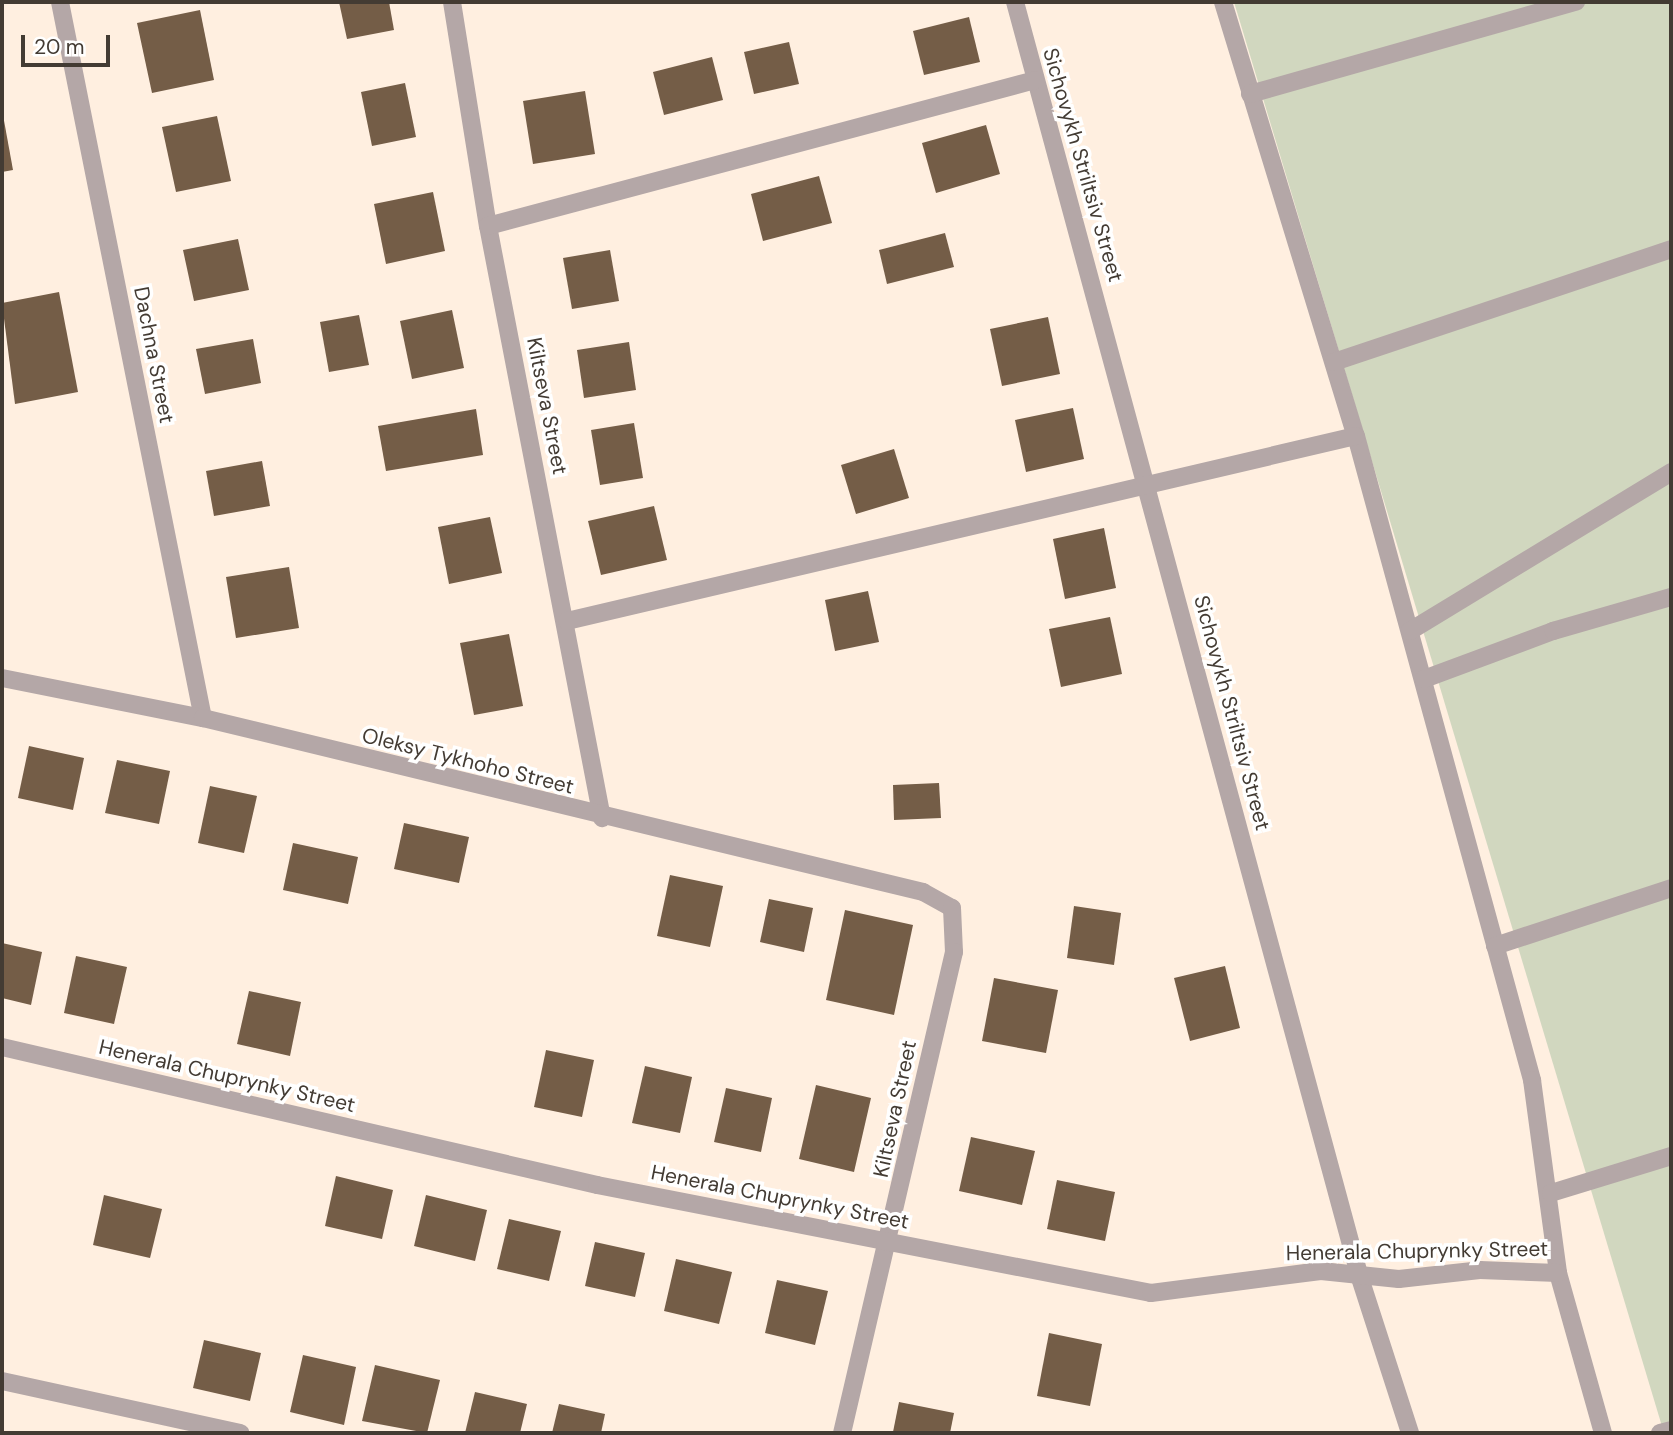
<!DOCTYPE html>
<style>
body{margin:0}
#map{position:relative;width:1673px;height:1435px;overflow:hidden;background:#ffefe0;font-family:"DM Sans",sans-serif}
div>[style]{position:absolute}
.green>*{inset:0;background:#d1d7bf}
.building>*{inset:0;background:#745d47}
.minor>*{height:18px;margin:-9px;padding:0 9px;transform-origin:9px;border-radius:9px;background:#b4a7a7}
span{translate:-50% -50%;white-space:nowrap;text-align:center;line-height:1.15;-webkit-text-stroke:7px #fff;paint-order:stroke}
.street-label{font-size:21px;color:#433b33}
.frame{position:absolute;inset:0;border:4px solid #433b33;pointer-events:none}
.scale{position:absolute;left:21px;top:35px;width:89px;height:32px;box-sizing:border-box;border:4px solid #433b33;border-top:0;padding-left:9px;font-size:21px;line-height:24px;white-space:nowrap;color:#433b33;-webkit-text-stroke:5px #fff;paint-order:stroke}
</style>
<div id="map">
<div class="green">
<i style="clip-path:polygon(1234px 2px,1671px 2px,1671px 1433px,1664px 1433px)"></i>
</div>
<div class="building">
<i style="clip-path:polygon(339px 2px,389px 2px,394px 30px,347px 39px)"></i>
<i style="clip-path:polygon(200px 10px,214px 80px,152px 93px,137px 23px)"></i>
<i style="clip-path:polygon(969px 17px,980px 62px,924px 75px,913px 31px)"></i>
<i style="clip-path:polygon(789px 42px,799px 84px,754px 94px,744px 52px)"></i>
<i style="clip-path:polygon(712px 57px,723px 100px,664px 115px,653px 72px)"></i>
<i style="clip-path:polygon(405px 83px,416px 137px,372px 146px,361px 92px)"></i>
<i style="clip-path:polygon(585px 91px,595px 154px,533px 164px,523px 101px)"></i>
<i style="clip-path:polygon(3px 115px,13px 170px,2px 172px,2px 116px)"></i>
<i style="clip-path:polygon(217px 116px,231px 181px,176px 192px,162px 127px)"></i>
<i style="clip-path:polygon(986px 125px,1000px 174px,936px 193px,922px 143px)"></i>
<i style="clip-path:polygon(819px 176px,832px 223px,763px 241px,751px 194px)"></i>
<i style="clip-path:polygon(433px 192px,445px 251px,386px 264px,374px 204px)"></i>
<i style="clip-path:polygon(945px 233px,954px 267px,887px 284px,879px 250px)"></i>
<i style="clip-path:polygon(238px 239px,249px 290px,194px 301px,183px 250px)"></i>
<i style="clip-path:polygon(610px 250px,619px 301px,572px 309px,563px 258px)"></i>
<i style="clip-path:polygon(59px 292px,78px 392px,15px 404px,2px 303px)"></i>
<i style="clip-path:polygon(452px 310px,464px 368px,412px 379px,400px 321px)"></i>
<i style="clip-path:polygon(359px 315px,369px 365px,329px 372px,320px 322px)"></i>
<i style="clip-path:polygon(1048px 317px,1060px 374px,1002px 386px,990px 329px)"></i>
<i style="clip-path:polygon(253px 339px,261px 383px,205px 394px,196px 349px)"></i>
<i style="clip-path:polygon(629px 342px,636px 390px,584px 398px,577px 350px)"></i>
<i style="clip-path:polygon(1073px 408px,1084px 459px,1026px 472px,1015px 420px)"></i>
<i style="clip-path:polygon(476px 409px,483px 455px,386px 471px,378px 426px)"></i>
<i style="clip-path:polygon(634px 423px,643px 478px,600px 485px,591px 430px)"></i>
<i style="clip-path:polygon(894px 449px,909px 498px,856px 514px,841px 465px)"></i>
<i style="clip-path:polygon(262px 461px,270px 506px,214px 516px,206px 471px)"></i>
<i style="clip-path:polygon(654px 506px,667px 560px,601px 575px,588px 521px)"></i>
<i style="clip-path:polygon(490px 517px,502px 573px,449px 584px,438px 527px)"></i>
<i style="clip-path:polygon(1104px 528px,1116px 588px,1065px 599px,1053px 539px)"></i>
<i style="clip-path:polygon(289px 567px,299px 628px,236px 638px,226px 577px)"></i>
<i style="clip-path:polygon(868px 591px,879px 642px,835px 651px,825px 600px)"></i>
<i style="clip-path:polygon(1110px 617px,1122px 674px,1061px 687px,1049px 629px)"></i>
<i style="clip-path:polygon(509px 634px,523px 706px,474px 715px,460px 643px)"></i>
<i style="clip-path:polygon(29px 746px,84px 758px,73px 810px,18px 798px)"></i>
<i style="clip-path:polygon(117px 760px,170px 771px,159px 824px,105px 813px)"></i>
<i style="clip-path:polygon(939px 783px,941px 818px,894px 820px,893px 785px)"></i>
<i style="clip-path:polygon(210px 786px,257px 796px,244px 853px,198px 843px)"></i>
<i style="clip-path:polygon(404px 823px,469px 837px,459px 883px,394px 869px)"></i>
<i style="clip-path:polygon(293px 843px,358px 857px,348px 904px,283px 890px)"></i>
<i style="clip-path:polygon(670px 875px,723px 886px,710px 947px,657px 936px)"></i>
<i style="clip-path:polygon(769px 899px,813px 908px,804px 952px,760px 942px)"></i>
<i style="clip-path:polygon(1074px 906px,1121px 913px,1114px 965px,1067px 958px)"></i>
<i style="clip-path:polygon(845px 910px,913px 925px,894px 1015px,826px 1000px)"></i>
<i style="clip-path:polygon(2px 943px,42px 952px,31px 1005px,2px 998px)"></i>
<i style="clip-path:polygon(76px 956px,127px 967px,114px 1024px,64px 1013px)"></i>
<i style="clip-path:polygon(1225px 966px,1240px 1028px,1190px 1041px,1174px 978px)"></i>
<i style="clip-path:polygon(994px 978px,1058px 990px,1046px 1053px,982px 1041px)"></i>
<i style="clip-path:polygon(249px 991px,301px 1002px,290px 1056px,237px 1044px)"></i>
<i style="clip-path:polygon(546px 1050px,594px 1060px,582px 1117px,534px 1107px)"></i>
<i style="clip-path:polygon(645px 1066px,692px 1077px,680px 1133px,632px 1123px)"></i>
<i style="clip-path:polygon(816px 1085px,871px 1098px,854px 1172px,799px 1159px)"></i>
<i style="clip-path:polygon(726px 1088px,772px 1098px,761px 1152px,714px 1142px)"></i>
<i style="clip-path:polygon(971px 1137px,1035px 1151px,1022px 1205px,959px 1191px)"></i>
<i style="clip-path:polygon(336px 1176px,393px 1190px,382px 1239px,325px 1226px)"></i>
<i style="clip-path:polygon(1057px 1180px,1115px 1192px,1105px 1241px,1047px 1229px)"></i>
<i style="clip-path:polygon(104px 1195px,162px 1209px,150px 1258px,93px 1245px)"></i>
<i style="clip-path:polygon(426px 1195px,487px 1210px,475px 1261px,414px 1246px)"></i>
<i style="clip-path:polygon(509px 1219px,561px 1231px,549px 1281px,497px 1269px)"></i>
<i style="clip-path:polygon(595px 1242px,645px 1253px,635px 1297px,585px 1286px)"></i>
<i style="clip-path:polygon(676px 1259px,732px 1272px,719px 1324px,664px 1311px)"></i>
<i style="clip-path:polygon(777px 1280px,828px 1291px,815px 1345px,765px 1333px)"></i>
<i style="clip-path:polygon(1049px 1333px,1102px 1344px,1090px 1406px,1037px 1396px)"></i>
<i style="clip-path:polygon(204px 1340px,261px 1353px,250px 1401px,193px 1388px)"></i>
<i style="clip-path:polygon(303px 1355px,356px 1367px,344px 1425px,290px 1412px)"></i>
<i style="clip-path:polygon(375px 1365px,440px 1380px,427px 1433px,362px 1421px)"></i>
<i style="clip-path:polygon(475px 1392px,527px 1404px,520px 1433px,465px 1433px)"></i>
<i style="clip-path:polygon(899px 1402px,954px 1413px,950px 1433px,893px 1432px)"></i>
<i style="clip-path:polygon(559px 1404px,605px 1414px,601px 1433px,552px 1433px)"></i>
</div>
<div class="minor">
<i style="left:60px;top:2px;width:730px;rotate:78.71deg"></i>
<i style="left:452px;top:2px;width:227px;rotate:80.9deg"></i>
<i style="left:488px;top:226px;width:603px;rotate:79.1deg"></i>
<i style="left:1015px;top:2px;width:1322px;rotate:74.87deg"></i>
<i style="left:1360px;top:1278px;width:163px;rotate:72.1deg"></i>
<i style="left:1223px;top:2px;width:454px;rotate:73deg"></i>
<i style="left:1356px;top:436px;width:668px;rotate:74.71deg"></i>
<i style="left:1532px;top:1080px;width:195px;rotate:82.3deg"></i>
<i style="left:1558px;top:1273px;width:166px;rotate:74.3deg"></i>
<i style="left:1250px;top:94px;width:339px;rotate:-15.8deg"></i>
<i style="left:488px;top:226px;width:566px;rotate:-14.94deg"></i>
<i style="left:1334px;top:362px;width:355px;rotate:-18.5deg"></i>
<i style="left:567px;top:621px;width:810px;rotate:-13.2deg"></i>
<i style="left:1410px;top:631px;width:306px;rotate:-31.3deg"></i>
<i style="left:2px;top:678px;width:205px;rotate:11.3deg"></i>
<i style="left:203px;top:718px;width:741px;rotate:13.59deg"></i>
<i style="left:923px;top:892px;width:33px;rotate:29deg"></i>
<i style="left:952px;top:908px;width:44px;rotate:87.4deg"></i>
<i style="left:954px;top:952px;width:494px;rotate:103.1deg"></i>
<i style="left:1424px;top:679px;width:138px;rotate:-20.4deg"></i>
<i style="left:1553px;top:631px;width:123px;rotate:-16.1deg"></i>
<i style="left:1495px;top:946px;width:185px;rotate:-18.2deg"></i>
<i style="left:2px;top:1047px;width:611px;rotate:13.06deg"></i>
<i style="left:597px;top:1185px;width:564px;rotate:11.03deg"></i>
<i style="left:1151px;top:1293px;width:171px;rotate:-7.4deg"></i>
<i style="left:1321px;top:1271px;width:78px;rotate:5.9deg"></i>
<i style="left:1399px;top:1279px;width:81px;rotate:-6.3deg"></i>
<i style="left:1480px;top:1270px;width:78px;rotate:2.2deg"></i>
<i style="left:1551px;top:1193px;width:126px;rotate:-17.1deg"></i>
<i style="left:2px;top:1381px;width:244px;rotate:12.3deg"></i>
<i style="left:1660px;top:1433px;width:11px;rotate:-15deg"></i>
</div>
<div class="street-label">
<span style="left:1083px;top:165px;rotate:74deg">Sichovykh Striltsiv Street</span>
<span style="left:154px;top:355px;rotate:79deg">Dachna Street</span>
<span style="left:547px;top:406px;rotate:79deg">Kiltseva Street</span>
<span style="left:1232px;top:713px;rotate:75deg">Sichovykh Striltsiv Street</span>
<span style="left:468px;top:761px;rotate:14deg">Oleksy Tykhoho Street</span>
<span style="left:227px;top:1076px;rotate:13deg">Henerala Chuprynky Street</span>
<span style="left:895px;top:1109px;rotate:-78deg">Kiltseva Street</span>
<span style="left:780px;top:1197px;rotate:11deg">Henerala Chuprynky Street</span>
<span style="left:1417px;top:1251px;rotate:-1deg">Henerala Chuprynky Street</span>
</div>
<div class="frame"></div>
<div class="scale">20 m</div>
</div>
